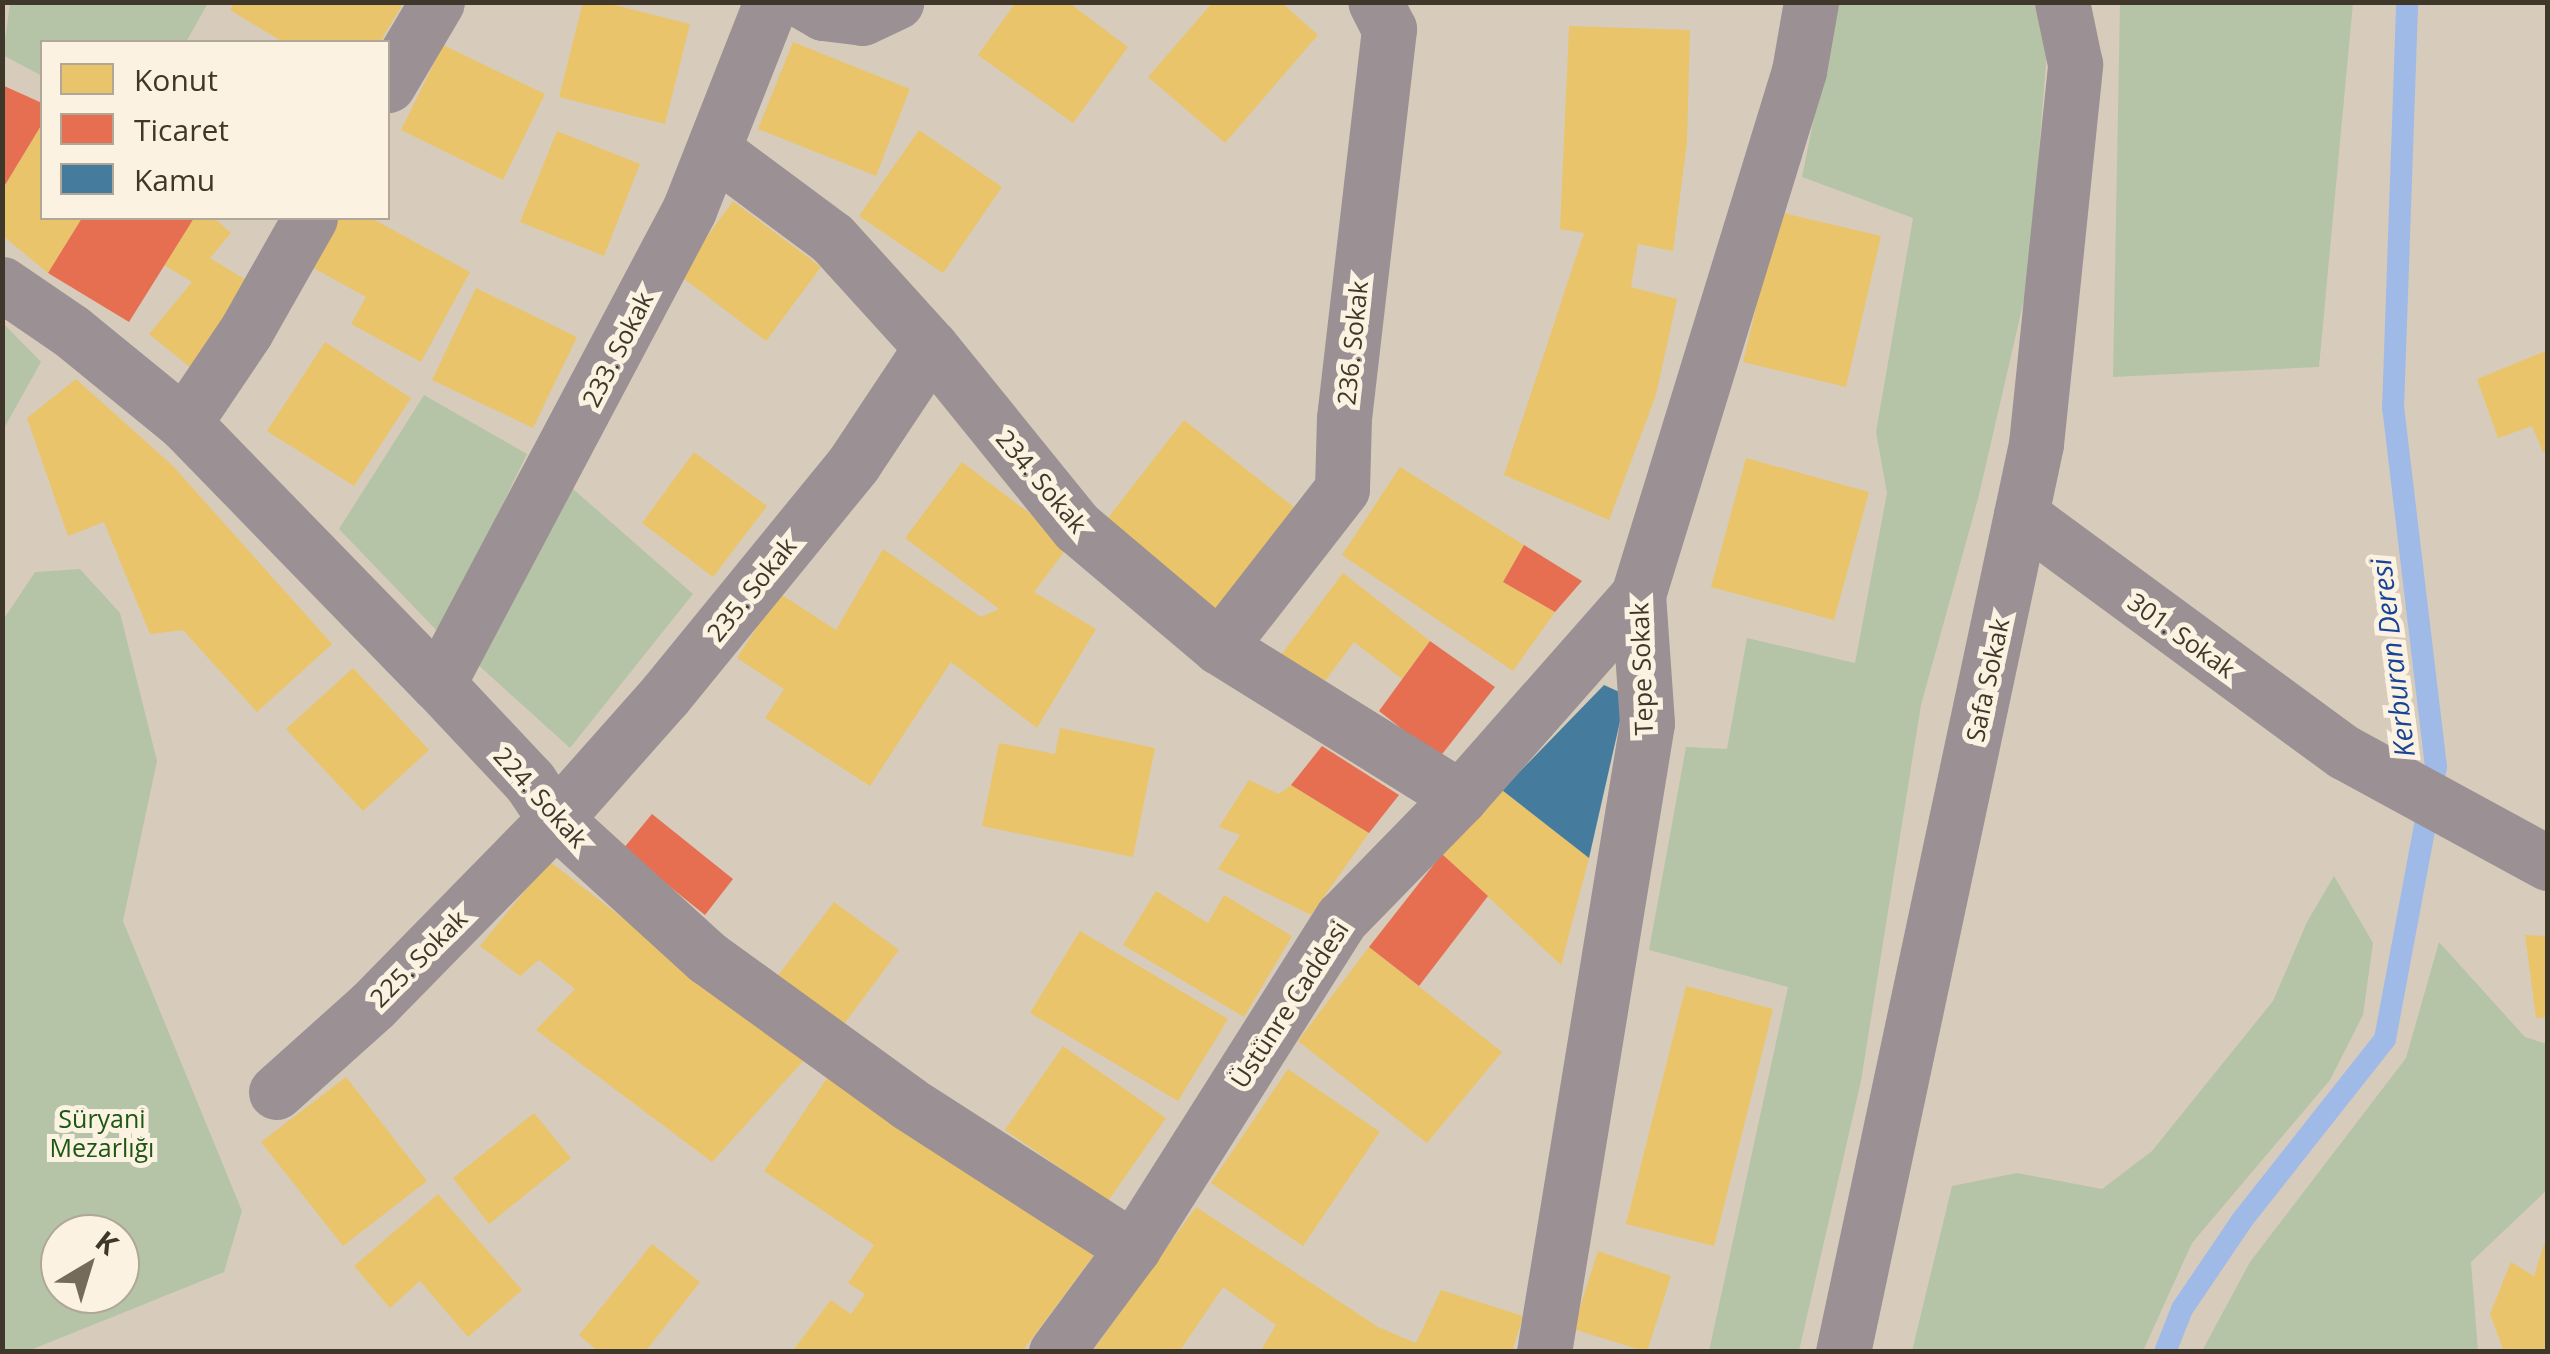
<!DOCTYPE html>
<meta charset="utf-8">
<style>
body{margin:0}
#map{position:relative;width:2550px;height:1354px;overflow:hidden;background:#d7ccbb;font-family:"Open Sans",sans-serif}
div>[style]{position:absolute}
.green>*{inset:0;background:#b5c4a6}
.homes>*{inset:0;background:#e9c46a}
.shops>*{inset:0;background:#e76f51}
.public>*{inset:0;background:#457b9d}
.stream>*{height:22px;margin:-11px;padding:0 11px;transform-origin:11px;border-radius:11px;background:#a0bae8}
.minor>*{height:55px;margin:-27.5px;padding:0 27.5px;transform-origin:27.5px;border-radius:27.5px;background:#9b9094}
span{translate:-50% -50%;white-space:nowrap;text-align:center;line-height:1.15;-webkit-text-stroke:10px #fcf2e1;paint-order:stroke}
.street-label{font-size:25px;color:#3f372a}
.park-label{font-size:25px;color:#1d5714}
.water-label{font-size:28px;color:#174496;font-style:italic}
.frame{position:absolute;inset:0;border:5px solid #3f372a;pointer-events:none}
.legend{position:absolute;left:40px;top:40px;width:350px;height:180px;box-sizing:border-box;background:#fcf2e1;border:2px solid #b0a798;margin:0;padding:12px 18px;list-style:none;font-size:30px;color:#3f372a}
.legend li{display:flex;align-items:center;gap:20px;height:50px}
.legend b{width:50px;border:2px solid #b0a798}
.north{position:absolute;left:40px;top:1214px;width:100px;height:100px;box-sizing:border-box;background:#fcf2e1;border:2px solid #b0a798;border-radius:50%;rotate:38deg;font-size:28px;font-weight:700;line-height:40px;text-align:center;color:#3f372a}
.north::after{content:'';display:block;margin:auto;width:35px;height:45px;background:#746b5d;clip-path:polygon(50% 0,100% 100%,50% 72%,0 100%)}
</style>
<div id="map">
<div class="green">
<i style="clip-path:polygon(10px 3px,10px 2px,208px 3px,186px 42px,42px 42px,42px 76px,3px 55px)"></i>
<i style="clip-path:polygon(1837px 3px,2034px 3px,2048px 38px,2029px 278px,1978px 499px,1921px 705px,1861px 1081px,1799px 1351px,1709px 1351px,1788px 987px,1649px 950px,1686px 747px,1727px 749px,1747px 638px,1855px 663px,1887px 493px,1876px 432px,1913px 218px,1802px 177px)"></i>
<i style="clip-path:polygon(2120px 3px,2353px 3px,2319px 367px,2113px 377px)"></i>
<i style="clip-path:polygon(3px 323px,41px 362px,3px 430px)"></i>
<i style="clip-path:polygon(424px 395px,527px 454px,440px 634px,339px 529px)"></i>
<i style="clip-path:polygon(564px 481px,693px 594px,570px 748px,476px 663px)"></i>
<i style="clip-path:polygon(evenodd,80px 569px,120px 613px,157px 761px,123px 921px,242px 1211px,224px 1272px,28px 1351px,3px 1351px,3px 620px,35px 572px,80px 569px,120px 1234px,120px 1294px,60px 1294px,60px 1234px,120px 1234px)"></i>
<i style="clip-path:polygon(2334px 876px,2373px 943px,2363px 1015px,2330px 1080px,2192px 1243px,2143px 1351px,1912px 1351px,1952px 1186px,2017px 1173px,2102px 1189px,2152px 1151px,2273px 1001px,2307px 922px)"></i>
<i style="clip-path:polygon(2439px 942px,2525px 1037px,2547px 1044px,2547px 1190px,2471px 1262px,2478px 1351px,2202px 1351px,2250px 1262px,2406px 1058px)"></i>
</div>
<div class="homes">
<i style="clip-path:polygon(234px 2px,404px 2px,380px 42px,283px 42px,230px 10px)"></i>
<i style="clip-path:polygon(583px 2px,603px 2px,690px 24px,665px 124px,559px 97px)"></i>
<i style="clip-path:polygon(1016px 2px,1068px 2px,1128px 47px,1073px 123px,978px 55px)"></i>
<i style="clip-path:polygon(1213px 2px,1281px 2px,1318px 35px,1225px 143px,1148px 77px)"></i>
<i style="clip-path:polygon(1569px 26px,1690px 30px,1687px 142px,1673px 251px,1638px 244px,1631px 287px,1677px 299px,1656px 395px,1609px 520px,1504px 475px,1584px 233px,1560px 229px)"></i>
<i style="clip-path:polygon(793px 42px,910px 89px,876px 176px,758px 129px)"></i>
<i style="clip-path:polygon(443px 45px,545px 94px,503px 180px,401px 130px)"></i>
<i style="clip-path:polygon(42px 124px,42px 218px,82px 218px,48px 273px,2px 235px,2px 190px)"></i>
<i style="clip-path:polygon(919px 130px,1002px 187px,943px 273px,859px 216px)"></i>
<i style="clip-path:polygon(557px 131px,640px 164px,604px 256px,520px 222px)"></i>
<i style="clip-path:polygon(733px 201px,821px 267px,766px 341px,679px 275px)"></i>
<i style="clip-path:polygon(1779px 212px,1881px 236px,1846px 387px,1743px 362px)"></i>
<i style="clip-path:polygon(194px 218px,214px 218px,231px 233px,210px 258px,251px 283px,191px 368px,149px 334px,192px 282px,164px 265px)"></i>
<i style="clip-path:polygon(335px 218px,371px 218px,470px 272px,421px 362px,351px 324px,366px 297px,308px 265px)"></i>
<i style="clip-path:polygon(476px 288px,577px 337px,533px 428px,432px 380px)"></i>
<i style="clip-path:polygon(325px 342px,411px 398px,354px 486px,267px 431px)"></i>
<i style="clip-path:polygon(2548px 350px,2548px 450px,2543px 452px,2532px 426px,2498px 438px,2477px 379px)"></i>
<i style="clip-path:polygon(76px 379px,173px 466px,332px 644px,257px 712px,183px 630px,150px 634px,104px 522px,68px 536px,27px 418px)"></i>
<i style="clip-path:polygon(1184px 420px,1295px 508px,1210px 616px,1100px 528px)"></i>
<i style="clip-path:polygon(694px 452px,767px 506px,713px 577px,642px 523px)"></i>
<i style="clip-path:polygon(1746px 458px,1869px 492px,1834px 620px,1711px 587px)"></i>
<i style="clip-path:polygon(962px 462px,1070px 544px,1034px 592px,1096px 629px,1037px 728px,951px 662px,870px 786px,765px 718px,784px 689px,737px 658px,779px 593px,836px 630px,883px 549px,981px 617px,999px 609px,905px 538px)"></i>
<i style="clip-path:polygon(1400px 467px,1524px 545px,1503px 582px,1555px 612px,1513px 671px,1342px 555px)"></i>
<i style="clip-path:polygon(1343px 573px,1430px 641px,1402px 679px,1354px 642px,1322px 685px,1281px 655px)"></i>
<i style="clip-path:polygon(353px 668px,429px 750px,363px 811px,286px 729px)"></i>
<i style="clip-path:polygon(1060px 728px,1155px 748px,1133px 857px,982px 826px,999px 743px,1055px 754px)"></i>
<i style="clip-path:polygon(1249px 780px,1279px 794px,1291px 785px,1369px 833px,1311px 915px,1218px 869px,1240px 835px,1219px 827px)"></i>
<i style="clip-path:polygon(1502px 790px,1589px 858px,1561px 965px,1442px 854px)"></i>
<i style="clip-path:polygon(549px 861px,805px 1059px,712px 1162px,536px 1030px,575px 989px,539px 960px,520px 976px,480px 946px)"></i>
<i style="clip-path:polygon(1156px 891px,1208px 923px,1224px 895px,1292px 936px,1244px 1017px,1123px 945px)"></i>
<i style="clip-path:polygon(834px 902px,899px 950px,839px 1031px,773px 982px)"></i>
<i style="clip-path:polygon(1080px 931px,1228px 1019px,1178px 1101px,1030px 1013px)"></i>
<i style="clip-path:polygon(2525px 935px,2548px 936px,2548px 1017px,2536px 1018px)"></i>
<i style="clip-path:polygon(1369px 947px,1502px 1052px,1427px 1143px,1298px 1041px)"></i>
<i style="clip-path:polygon(1686px 986px,1773px 1009px,1714px 1246px,1626px 1224px)"></i>
<i style="clip-path:polygon(1063px 1046px,1166px 1118px,1108px 1201px,1005px 1130px)"></i>
<i style="clip-path:polygon(1288px 1069px,1380px 1132px,1303px 1246px,1211px 1183px)"></i>
<i style="clip-path:polygon(829px 1075px,1094px 1255px,1022px 1352px,794px 1349px,831px 1300px,851px 1314px,865px 1294px,848px 1283px,874px 1245px,764px 1171px)"></i>
<i style="clip-path:polygon(346px 1077px,427px 1181px,343px 1246px,261px 1142px)"></i>
<i style="clip-path:polygon(534px 1113px,571px 1158px,489px 1224px,453px 1178px)"></i>
<i style="clip-path:polygon(438px 1194px,522px 1290px,468px 1337px,420px 1281px,390px 1308px,354px 1266px)"></i>
<i style="clip-path:polygon(1196px 1207px,1378px 1327px,1416px 1343px,1441px 1290px,1523px 1316px,1512px 1352px,1260px 1352px,1276px 1325px,1223px 1287px,1179px 1352px,1092px 1352px)"></i>
<i style="clip-path:polygon(2547px 1235px,2548px 1352px,2504px 1352px,2490px 1314px,2511px 1262px,2534px 1276px)"></i>
<i style="clip-path:polygon(652px 1244px,700px 1282px,645px 1352px,599px 1352px,579px 1335px)"></i>
<i style="clip-path:polygon(1598px 1251px,1671px 1276px,1647px 1352px,1573px 1329px)"></i>
</div>
<div class="shops">
<i style="clip-path:polygon(2px 85px,42px 103px,42px 124px,2px 190px)"></i>
<i style="clip-path:polygon(82px 218px,194px 218px,129px 322px,48px 273px)"></i>
<i style="clip-path:polygon(1524px 545px,1582px 581px,1555px 612px,1503px 582px)"></i>
<i style="clip-path:polygon(1430px 641px,1495px 687px,1439px 758px,1379px 711px)"></i>
<i style="clip-path:polygon(1322px 746px,1399px 795px,1369px 833px,1291px 785px)"></i>
<i style="clip-path:polygon(652px 814px,733px 879px,705px 915px,623px 849px)"></i>
<i style="clip-path:polygon(1442px 854px,1488px 896px,1419px 986px,1369px 947px)"></i>
</div>
<div class="public">
<i style="clip-path:polygon(1604px 685px,1626px 695px,1589px 858px,1502px 790px)"></i>
</div>
<div class="stream">
<i style="left:2165px;top:1352px;width:46px;rotate:-68.4deg"></i>
<i style="left:2182px;top:1309px;width:109px;rotate:-55.9deg"></i>
<i style="left:2243px;top:1219px;width:229px;rotate:-51.7deg"></i>
<i style="left:2385px;top:1039px;width:277px;rotate:-79.4deg"></i>
<i style="left:2436px;top:767px;width:361px;rotate:-96.8deg"></i>
<i style="left:2393px;top:409px;width:407px;rotate:-88deg"></i>
</div>
<div class="minor">
<i style="left:804px;top:2px;width:22px;rotate:30deg"></i>
<i style="left:823px;top:13px;width:39px;rotate:7deg"></i>
<i style="left:862px;top:18px;width:38px;rotate:-25deg"></i>
<i style="left:388px;top:85px;width:96px;rotate:-59.4deg"></i>
<i style="left:716px;top:152px;width:144px;rotate:36.6deg"></i>
<i style="left:832px;top:238px;width:147px;rotate:47.8deg"></i>
<i style="left:931px;top:347px;width:232px;rotate:51deg"></i>
<i style="left:1077px;top:527px;width:186px;rotate:40.2deg"></i>
<i style="left:1219px;top:647px;width:284px;rotate:31.9deg"></i>
<i style="left:2px;top:284px;width:83px;rotate:34.3deg"></i>
<i style="left:71px;top:331px;width:146px;rotate:39.2deg"></i>
<i style="left:184px;top:423px;width:364px;rotate:45.8deg"></i>
<i style="left:438px;top:684px;width:134px;rotate:46.8deg"></i>
<i style="left:530px;top:782px;width:45px;rotate:56deg"></i>
<i style="left:555px;top:819px;width:207px;rotate:42.3deg"></i>
<i style="left:708px;top:958px;width:247px;rotate:35.9deg"></i>
<i style="left:908px;top:1103px;width:268px;rotate:32.8deg"></i>
<i style="left:184px;top:423px;width:111px;rotate:-56deg"></i>
<i style="left:246px;top:331px;width:130px;rotate:-60.5deg"></i>
<i style="left:2021px;top:515px;width:401px;rotate:36.3deg"></i>
<i style="left:2344px;top:752px;width:232px;rotate:28.6deg"></i>
<i style="left:1219px;top:647px;width:200px;rotate:-52.1deg"></i>
<i style="left:1342px;top:489px;width:71px;rotate:-88.4deg"></i>
<i style="left:1344px;top:418px;width:392px;rotate:-83.4deg"></i>
<i style="left:1389px;top:29px;width:30px;rotate:-117deg"></i>
<i style="left:438px;top:684px;width:536px;rotate:-62.1deg"></i>
<i style="left:689px;top:210px;width:224px;rotate:-68.5deg"></i>
<i style="left:276px;top:1092px;width:130px;rotate:-41.9deg"></i>
<i style="left:373px;top:1005px;width:260px;rotate:-45.6deg"></i>
<i style="left:555px;top:819px;width:166px;rotate:-48.4deg"></i>
<i style="left:665px;top:695px;width:299px;rotate:-50.8deg"></i>
<i style="left:854px;top:463px;width:139px;rotate:-56.4deg"></i>
<i style="left:1056px;top:1352px;width:129px;rotate:-53.5deg"></i>
<i style="left:1133px;top:1248px;width:391px;rotate:-57.7deg"></i>
<i style="left:1342px;top:918px;width:169px;rotate:-45.7deg"></i>
<i style="left:1460px;top:797px;width:269px;rotate:-48.6deg"></i>
<i style="left:1544px;top:1352px;width:637px;rotate:-80.7deg"></i>
<i style="left:1647px;top:723px;width:128px;rotate:-94deg"></i>
<i style="left:1638px;top:595px;width:548px;rotate:-72.92deg"></i>
<i style="left:1799px;top:71px;width:70px;rotate:-80.1deg"></i>
<i style="left:1843px;top:1352px;width:928px;rotate:-78deg"></i>
<i style="left:2036px;top:444px;width:382px;rotate:-84.1deg"></i>
<i style="left:2075px;top:64px;width:63px;rotate:-101.8deg"></i>
</div>
<div class="street-label">
<span style="left:1352px;top:343px;rotate:-84deg">236. Sokak</span>
<span style="left:617px;top:349px;rotate:-63deg">233. Sokak</span>
<span style="left:1042px;top:481px;rotate:50deg">234. Sokak</span>
<span style="left:751px;top:589px;rotate:-51deg">235. Sokak</span>
<span style="left:2182px;top:635px;rotate:36deg">301. Sokak</span>
<span style="left:1641px;top:669px;rotate:-92deg">Tepe Sokak</span>
<span style="left:1987px;top:680px;rotate:-78deg">Safa Sokak</span>
<span style="left:541px;top:797px;rotate:48deg">224. Sokak</span>
<span style="left:418px;top:958px;rotate:-45deg">225. Sokak</span>
<span style="left:1289px;top:1004px;rotate:-57deg">Üstünre Caddesi</span>
</div>
<div class="park-label">
<span style="left:102px;top:1133px">Süryani<br>Mezarlığı</span>
</div>
<div class="water-label">
<span style="left:2392px;top:658px;rotate:-97deg">Kerburan Deresi</span>
</div>
<div class="frame"></div>
<ul class="legend">
<li><b style="height:28px;background:#e9c46a"></b>Konut</li>
<li><b style="height:28px;background:#e76f51"></b>Ticaret</li>
<li><b style="height:28px;background:#457b9d"></b>Kamu</li>
</ul>
<div class="north">K</div>
</div>
